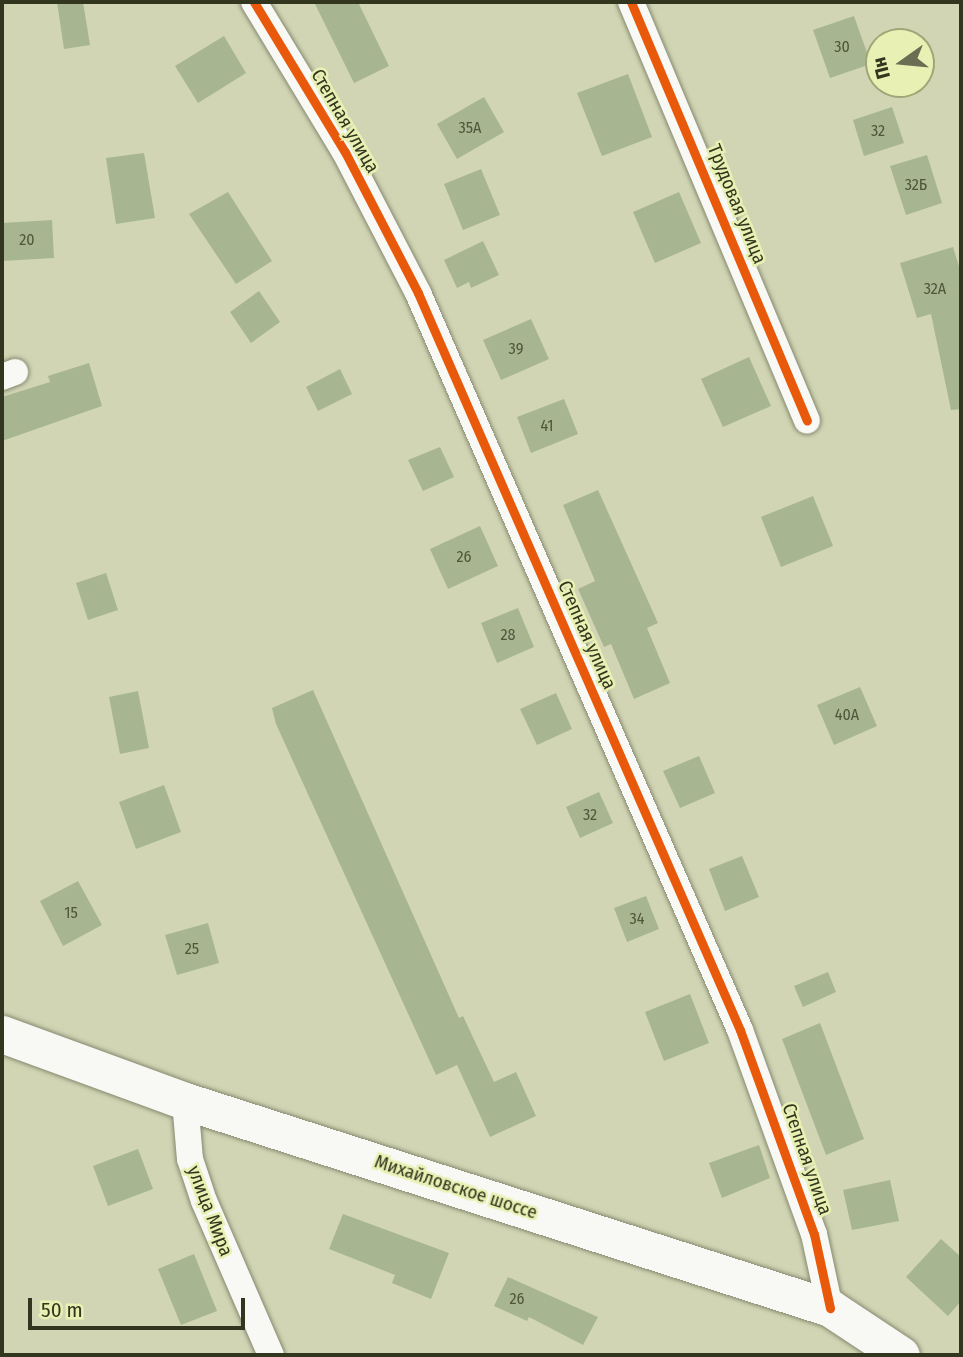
<!DOCTYPE html>
<meta charset="utf-8">
<style>
body{margin:0}
#map{position:relative;width:963px;height:1357px;overflow:hidden;background:#d1d5b4;font-family:"Fira Sans Condensed",sans-serif}
div>[style]{position:absolute}
.building>*{inset:0;background:#a7b691}
.roads{filter:drop-shadow(0 0 2px #86896f) drop-shadow(0 0 2px #86896f)}
.street>*{height:26px;margin:-13px;padding:0 13px;transform-origin:13px;border-radius:13px;background:#f8f9f4}
.secondary>*{height:37px;margin:-18.5px;padding:0 18.5px;transform-origin:18.5px;border-radius:18.5px;background:#f8f9f4}
.cycleway>*{height:9px;margin:-4.5px;padding:0 4.5px;transform-origin:4.5px;border-radius:4.5px;background:#e8590c}
span{translate:-50% -50%;white-space:nowrap;text-align:center;line-height:1.15;-webkit-text-stroke:5px #e8f0b3;paint-order:stroke}
.number-label{font-size:16px;color:#50563b}
.number-label span{-webkit-text-stroke-width:0}
.street-label{font-size:19px;color:#33361e}
.frame{position:absolute;inset:0;border:4px solid #33361e;pointer-events:none}
.north{position:absolute;left:865px;top:28px;width:70px;height:70px;box-sizing:border-box;background:#e8f0b3;border:2px solid #a0a677;border-radius:50%;rotate:255deg;font-size:19px;font-weight:700;line-height:28px;text-align:center;color:#33361e}
.north::after{content:'';display:block;margin:auto;width:24px;height:32px;background:#6a6e52;clip-path:polygon(50% 0,100% 100%,50% 72%,0 100%)}
.scale{position:absolute;left:28px;top:1298px;width:217px;height:32px;box-sizing:border-box;border:4px solid #33361e;border-top:0;padding-left:9px;font-size:21px;line-height:24px;white-space:nowrap;color:#33361e;-webkit-text-stroke:5px #e8f0b3;paint-order:stroke}
</style>
<div id="map">
<div class="building">
<i style="clip-path:polygon(57px 2px,83px 2px,90px 45px,64px 49px)"></i>
<i style="clip-path:polygon(314px 2px,358px 2px,389px 66px,354px 83px)"></i>
<i style="clip-path:polygon(854px 16px,871px 64px,830px 78px,813px 30px)"></i>
<i style="clip-path:polygon(224px 36px,246px 73px,198px 103px,175px 66px)"></i>
<i style="clip-path:polygon(628px 74px,652px 137px,602px 156px,577px 93px)"></i>
<i style="clip-path:polygon(484px 97px,504px 132px,457px 159px,437px 124px)"></i>
<i style="clip-path:polygon(892px 107px,904px 143px,864px 156px,853px 120px)"></i>
<i style="clip-path:polygon(144px 153px,155px 218px,116px 224px,106px 158px)"></i>
<i style="clip-path:polygon(927px 155px,942px 203px,906px 215px,890px 166px)"></i>
<i style="clip-path:polygon(481px 169px,500px 215px,463px 230px,444px 184px)"></i>
<i style="clip-path:polygon(228px 192px,272px 261px,236px 284px,189px 214px)"></i>
<i style="clip-path:polygon(679px 192px,701px 243px,655px 263px,633px 212px)"></i>
<i style="clip-path:polygon(52px 220px,54px 258px,2px 261px,2px 223px)"></i>
<i style="clip-path:polygon(483px 241px,499px 275px,471px 288px,469px 282px,457px 288px,444px 260px)"></i>
<i style="clip-path:polygon(953px 247px,961px 273px,961px 409px,951px 410px,931px 314px,917px 318px,900px 263px)"></i>
<i style="clip-path:polygon(259px 291px,280px 322px,251px 343px,230px 312px)"></i>
<i style="clip-path:polygon(531px 319px,549px 359px,501px 380px,483px 340px)"></i>
<i style="clip-path:polygon(749px 357px,771px 406px,723px 427px,701px 379px)"></i>
<i style="clip-path:polygon(89px 363px,102px 406px,2px 441px,2px 397px,50px 382px,48px 376px)"></i>
<i style="clip-path:polygon(340px 369px,352px 394px,318px 411px,306px 387px)"></i>
<i style="clip-path:polygon(564px 399px,578px 434px,531px 453px,517px 417px)"></i>
<i style="clip-path:polygon(440px 447px,454px 477px,423px 491px,408px 460px)"></i>
<i style="clip-path:polygon(598px 490px,658px 623px,647px 628px,670px 683px,634px 699px,611px 644px,604px 647px,578px 589px,595px 581px,563px 505px)"></i>
<i style="clip-path:polygon(813px 496px,833px 546px,781px 567px,761px 517px)"></i>
<i style="clip-path:polygon(480px 526px,498px 566px,448px 589px,430px 549px)"></i>
<i style="clip-path:polygon(106px 573px,118px 610px,88px 620px,76px 583px)"></i>
<i style="clip-path:polygon(518px 608px,534px 647px,497px 663px,481px 623px)"></i>
<i style="clip-path:polygon(860px 687px,877px 726px,834px 745px,817px 705px)"></i>
<i style="clip-path:polygon(313px 690px,459px 1018px,463px 1016px,494px 1082px,516px 1072px,536px 1116px,490px 1137px,457px 1065px,436px 1075px,276px 724px,272px 708px)"></i>
<i style="clip-path:polygon(138px 691px,149px 748px,120px 754px,109px 697px)"></i>
<i style="clip-path:polygon(556px 693px,572px 729px,537px 745px,520px 709px)"></i>
<i style="clip-path:polygon(699px 756px,715px 793px,680px 808px,663px 771px)"></i>
<i style="clip-path:polygon(164px 785px,181px 832px,136px 849px,119px 802px)"></i>
<i style="clip-path:polygon(599px 792px,613px 823px,580px 838px,566px 807px)"></i>
<i style="clip-path:polygon(742px 856px,759px 897px,725px 911px,709px 869px)"></i>
<i style="clip-path:polygon(78px 881px,102px 925px,63px 946px,40px 901px)"></i>
<i style="clip-path:polygon(646px 896px,659px 929px,627px 942px,614px 908px)"></i>
<i style="clip-path:polygon(208px 923px,219px 963px,177px 975px,165px 935px)"></i>
<i style="clip-path:polygon(828px 972px,836px 992px,803px 1007px,794px 986px)"></i>
<i style="clip-path:polygon(690px 994px,709px 1043px,664px 1061px,645px 1012px)"></i>
<i style="clip-path:polygon(820px 1023px,864px 1139px,826px 1155px,782px 1039px)"></i>
<i style="clip-path:polygon(759px 1145px,770px 1178px,722px 1198px,709px 1163px)"></i>
<i style="clip-path:polygon(138px 1149px,153px 1189px,108px 1206px,93px 1166px)"></i>
<i style="clip-path:polygon(890px 1180px,899px 1221px,852px 1230px,843px 1190px)"></i>
<i style="clip-path:polygon(343px 1214px,449px 1253px,431px 1299px,392px 1283px,395px 1275px,329px 1249px)"></i>
<i style="clip-path:polygon(941px 1239px,961px 1257px,961px 1301px,948px 1316px,906px 1277px)"></i>
<i style="clip-path:polygon(194px 1254px,217px 1311px,181px 1325px,158px 1269px)"></i>
<i style="clip-path:polygon(508px 1277px,598px 1317px,583px 1345px,529px 1317px,527px 1321px,494px 1306px)"></i>
</div>
<div class="roads">
<div class="street">
<i style="left:254px;top:2px;width:175px;rotate:58.8deg"></i>
<i style="left:345px;top:152px;width:159px;rotate:62.6deg"></i>
<i style="left:418px;top:293px;width:804px;rotate:66.4deg"></i>
<i style="left:740px;top:1030px;width:217px;rotate:70.1deg"></i>
<i style="left:814px;top:1234px;width:76px;rotate:77.8deg"></i>
<i style="left:631px;top:2px;width:454px;rotate:67.2deg"></i>
<i style="left:2px;top:377px;width:14px;rotate:-21deg"></i>
<i style="left:185px;top:1101px;width:58px;rotate:85.1deg"></i>
<i style="left:190px;top:1159px;width:44px;rotate:71.6deg"></i>
<i style="left:204px;top:1201px;width:168px;rotate:66.5deg"></i>
</div>
<div class="secondary">
<i style="left:2px;top:1034px;width:195px;rotate:20.1deg"></i>
<i style="left:185px;top:1101px;width:677px;rotate:17.79deg"></i>
<i style="left:830px;top:1308px;width:85px;rotate:33.5deg"></i>
</div>
</div>
<div class="cycleway">
<i style="left:254px;top:2px;width:175px;rotate:58.8deg"></i>
<i style="left:345px;top:152px;width:159px;rotate:62.6deg"></i>
<i style="left:418px;top:293px;width:804px;rotate:66.4deg"></i>
<i style="left:740px;top:1030px;width:217px;rotate:70.1deg"></i>
<i style="left:814px;top:1234px;width:76px;rotate:77.8deg"></i>
<i style="left:631px;top:2px;width:454px;rotate:67.2deg"></i>
</div>
<div class="number-label">
<span style="left:842px;top:47px">30</span>
<span style="left:470px;top:128px">35А</span>
<span style="left:878px;top:131px">32</span>
<span style="left:916px;top:185px">32Б</span>
<span style="left:27px;top:240px">20</span>
<span style="left:935px;top:289px">32А</span>
<span style="left:516px;top:349px">39</span>
<span style="left:547px;top:426px">41</span>
<span style="left:464px;top:557px">26</span>
<span style="left:508px;top:635px">28</span>
<span style="left:847px;top:715px">40А</span>
<span style="left:590px;top:815px">32</span>
<span style="left:71px;top:913px">15</span>
<span style="left:637px;top:919px">34</span>
<span style="left:192px;top:949px">25</span>
<span style="left:517px;top:1299px">26</span>
</div>
<div class="street-label">
<span style="left:345px;top:121px;rotate:60deg">Степная улица</span>
<span style="left:737px;top:204px;rotate:68deg">Трудовая улица</span>
<span style="left:587px;top:635px;rotate:66deg">Степная улица</span>
<span style="left:807px;top:1159px;rotate:71deg">Степная улица</span>
<span style="left:456px;top:1187px;rotate:18deg">Михайловское шоссе</span>
<span style="left:210px;top:1211px;rotate:69deg">улица Мира</span>
</div>
<div class="frame"></div>
<div class="north">Пн</div>
<div class="scale">50 m</div>
</div>
